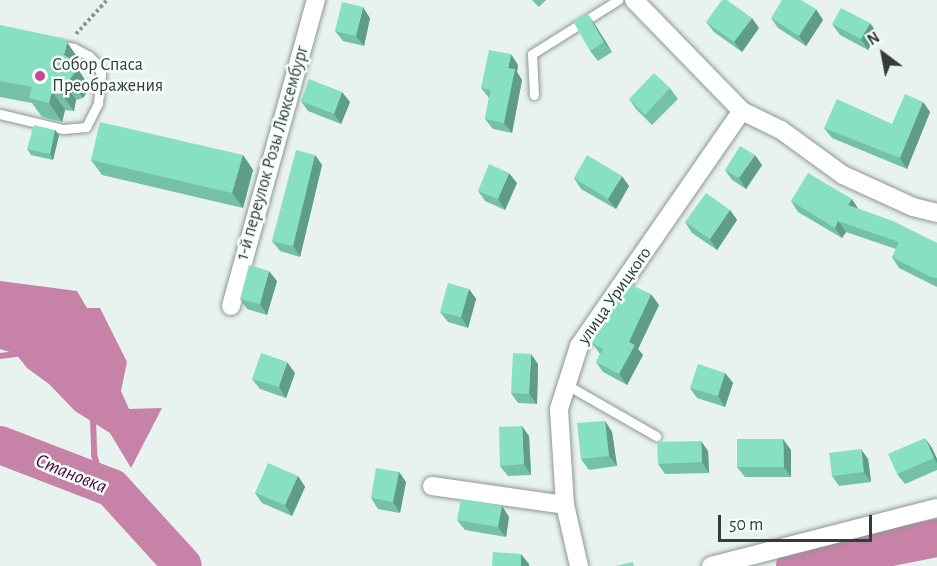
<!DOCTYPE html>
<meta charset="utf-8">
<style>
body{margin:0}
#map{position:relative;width:937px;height:566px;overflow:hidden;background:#e8f2ee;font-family:"Alegreya Sans",sans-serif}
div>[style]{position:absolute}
.water>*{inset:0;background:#c682a7}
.stream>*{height:6px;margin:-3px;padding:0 3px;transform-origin:3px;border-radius:3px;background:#c682a7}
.river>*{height:38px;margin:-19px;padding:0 19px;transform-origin:19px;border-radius:19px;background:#c682a7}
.path>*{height:4px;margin-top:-2px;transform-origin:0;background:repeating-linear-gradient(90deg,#8e9592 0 3px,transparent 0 6px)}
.roads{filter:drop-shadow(0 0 2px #8e9793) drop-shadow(0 0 2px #8e9793)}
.service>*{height:9px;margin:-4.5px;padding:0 4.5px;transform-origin:4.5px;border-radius:4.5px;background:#fff}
.minor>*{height:18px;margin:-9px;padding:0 9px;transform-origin:9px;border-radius:9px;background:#fff}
.wall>*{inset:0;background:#75c1a7}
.shaded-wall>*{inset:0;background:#5f9d88}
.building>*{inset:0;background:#88e0c2}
.dots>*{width:16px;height:16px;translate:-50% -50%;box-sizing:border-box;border:3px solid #f5fffb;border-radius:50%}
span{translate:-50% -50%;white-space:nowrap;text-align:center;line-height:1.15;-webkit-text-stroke:5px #f5fffb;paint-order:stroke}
.poi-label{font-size:18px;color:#363a38}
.left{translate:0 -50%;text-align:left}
.street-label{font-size:18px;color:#363a38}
.water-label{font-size:20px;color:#54003a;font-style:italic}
.north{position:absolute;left:853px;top:24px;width:60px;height:60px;-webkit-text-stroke:4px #f5fffb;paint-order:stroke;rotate:328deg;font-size:16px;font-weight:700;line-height:24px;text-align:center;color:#363a38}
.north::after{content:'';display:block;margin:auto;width:21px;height:27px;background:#363a38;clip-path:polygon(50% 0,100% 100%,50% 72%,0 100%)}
.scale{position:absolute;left:718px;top:515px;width:154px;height:27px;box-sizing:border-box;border:3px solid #363a38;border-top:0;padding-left:8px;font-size:18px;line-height:21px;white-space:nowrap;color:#363a38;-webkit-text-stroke:4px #f5fffb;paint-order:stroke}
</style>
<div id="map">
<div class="water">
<i style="clip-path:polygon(0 281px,77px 291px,87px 308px,100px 308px,127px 362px,121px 391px,129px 409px,162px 408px,131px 468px,110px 433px,75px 411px,49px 384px,27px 368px,16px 354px,0 349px)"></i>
</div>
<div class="stream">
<i style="left:0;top:356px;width:16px;rotate:-7deg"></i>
<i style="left:93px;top:420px;width:35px;rotate:88deg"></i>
<i style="left:94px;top:455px;width:31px;rotate:73deg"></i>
</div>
<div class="river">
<i style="left:0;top:445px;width:120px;rotate:21deg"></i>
<i style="left:112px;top:488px;width:105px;rotate:47.7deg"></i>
<i style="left:795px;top:566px;width:145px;rotate:-11.2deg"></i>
</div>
<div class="path">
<i style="left:76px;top:34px;width:46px;rotate:-47.6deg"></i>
</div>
<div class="roads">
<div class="service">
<i style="left:534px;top:95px;width:41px;rotate:-92.8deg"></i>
<i style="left:532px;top:54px;width:102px;rotate:-32.1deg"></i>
<i style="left:0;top:114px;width:65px;rotate:13.4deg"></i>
<i style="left:63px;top:129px;width:23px;rotate:-5deg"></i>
<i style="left:86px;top:127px;width:27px;rotate:-63deg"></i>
<i style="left:98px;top:103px;width:29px;rotate:-84deg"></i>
<i style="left:101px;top:74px;width:11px;rotate:-112deg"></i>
<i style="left:97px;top:64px;width:11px;rotate:-135deg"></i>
<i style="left:89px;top:56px;width:17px;rotate:-152deg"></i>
<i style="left:74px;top:48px;width:15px;rotate:-169deg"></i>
<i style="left:567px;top:385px;width:103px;rotate:29.8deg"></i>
</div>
<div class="minor">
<i style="left:634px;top:0;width:155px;rotate:45.8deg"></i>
<i style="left:742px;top:111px;width:43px;rotate:26deg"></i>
<i style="left:781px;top:130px;width:77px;rotate:36deg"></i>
<i style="left:843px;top:175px;width:77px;rotate:24.6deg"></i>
<i style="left:913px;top:207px;width:25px;rotate:14deg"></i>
<i style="left:231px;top:306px;width:318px;rotate:-74.5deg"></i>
<i style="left:432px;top:486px;width:134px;rotate:8.1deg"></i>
<i style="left:579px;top:566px;width:63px;rotate:-102.9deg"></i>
<i style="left:565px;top:505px;width:96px;rotate:-93.6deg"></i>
<i style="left:559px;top:409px;width:66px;rotate:-72.4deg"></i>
<i style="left:579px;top:346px;width:286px;rotate:-55.3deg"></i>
<i style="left:711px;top:566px;width:233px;rotate:-14.4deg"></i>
</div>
</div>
<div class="wall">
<i style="clip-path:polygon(532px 0,546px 0,539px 7px)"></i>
<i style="clip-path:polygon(370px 18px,364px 46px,343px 41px,335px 31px)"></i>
<i style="clip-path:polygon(771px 18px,823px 20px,806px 46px,778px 28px)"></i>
<i style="clip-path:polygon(706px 22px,759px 28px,742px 52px,714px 32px)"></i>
<i style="clip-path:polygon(594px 23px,612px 52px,598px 61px,590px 51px)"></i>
<i style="clip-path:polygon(832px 24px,877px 33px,868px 50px,840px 35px)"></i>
<i style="clip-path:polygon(0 25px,80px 61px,78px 69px,90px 88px,83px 98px,76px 100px,74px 111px,65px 110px,62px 122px,42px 117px,32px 103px,0 97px)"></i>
<i style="clip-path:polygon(518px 65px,517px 72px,522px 80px,512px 133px,493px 129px,485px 119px,489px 98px,481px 88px)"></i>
<i style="clip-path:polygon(670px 88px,678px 99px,652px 125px,636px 109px,629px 99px)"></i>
<i style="clip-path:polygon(301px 101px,350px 102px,341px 124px,308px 111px)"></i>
<i style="clip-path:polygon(923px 102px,930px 112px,907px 169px,832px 138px,824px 128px,892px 124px)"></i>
<i style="clip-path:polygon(55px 130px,59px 135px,53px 160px,31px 155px,27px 149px)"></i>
<i style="clip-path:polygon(243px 155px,253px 170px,243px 208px,102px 175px,91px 160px)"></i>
<i style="clip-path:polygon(315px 155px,322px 165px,300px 257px,280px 251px,272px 241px)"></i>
<i style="clip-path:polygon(762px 165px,746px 189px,732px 180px,725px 170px)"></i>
<i style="clip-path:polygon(574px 178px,629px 186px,616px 209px,581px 189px)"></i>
<i style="clip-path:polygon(517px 183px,505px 210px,485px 201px,478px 191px)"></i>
<i style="clip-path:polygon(852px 199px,858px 209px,937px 243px,937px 287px,899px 268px,892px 257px,896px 249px,846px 232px,842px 238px,798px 212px,791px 201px)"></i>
<i style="clip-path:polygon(730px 210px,737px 220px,717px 250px,692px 233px,685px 222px)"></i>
<i style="clip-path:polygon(277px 281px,267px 315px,247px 309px,240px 299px)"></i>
<i style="clip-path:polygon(469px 289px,476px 299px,468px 328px,448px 322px,440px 312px)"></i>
<i style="clip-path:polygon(659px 305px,638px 349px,643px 355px,627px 385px,603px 372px,596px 362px,600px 354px,592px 343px)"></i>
<i style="clip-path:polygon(538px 364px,537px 404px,518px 403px,511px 393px)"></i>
<i style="clip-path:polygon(295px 373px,286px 398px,260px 389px,252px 379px)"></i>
<i style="clip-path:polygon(725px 373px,733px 383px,725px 407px,697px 398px,690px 388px)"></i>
<i style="clip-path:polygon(605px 421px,612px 432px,617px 466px,589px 470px,581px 459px)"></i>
<i style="clip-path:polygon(529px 436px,531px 475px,508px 476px,500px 466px)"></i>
<i style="clip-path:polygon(932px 448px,937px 459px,937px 470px,905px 484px,897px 474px)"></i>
<i style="clip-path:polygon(791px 450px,791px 477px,745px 477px,737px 467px)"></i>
<i style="clip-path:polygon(708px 451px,709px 473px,665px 474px,658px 464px)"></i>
<i style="clip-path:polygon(868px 459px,871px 482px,839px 486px,832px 476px)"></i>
<i style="clip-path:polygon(399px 472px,406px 482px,400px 513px,378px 509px,371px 498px)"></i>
<i style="clip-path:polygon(298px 476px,305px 487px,292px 516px,262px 503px,255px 493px)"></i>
<i style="clip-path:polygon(502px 506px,509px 517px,506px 537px,465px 530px,457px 520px)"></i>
</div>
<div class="shaded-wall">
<i style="clip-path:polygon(363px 7px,370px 18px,364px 46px,356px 36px)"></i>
<i style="clip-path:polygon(816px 9px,823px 20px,806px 46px,799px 36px)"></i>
<i style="clip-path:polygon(587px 13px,594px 23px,612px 52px,604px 42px)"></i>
<i style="clip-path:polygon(752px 18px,759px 28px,742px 52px,734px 42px)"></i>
<i style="clip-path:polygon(870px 23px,877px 33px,868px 50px,861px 39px)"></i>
<i style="clip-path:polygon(67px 42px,80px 61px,78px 69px,90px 88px,83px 98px,70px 79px,64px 55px)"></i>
<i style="clip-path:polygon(511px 54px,518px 65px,517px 72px,522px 80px,512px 133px,504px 123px,508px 68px)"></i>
<i style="clip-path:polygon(63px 81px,76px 100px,74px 111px,61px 93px)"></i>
<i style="clip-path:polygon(52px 91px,65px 110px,62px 122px,49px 103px)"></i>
<i style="clip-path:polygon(342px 92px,350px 102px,341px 124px,334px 114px)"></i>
<i style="clip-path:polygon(923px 102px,930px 112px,907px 169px,900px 158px)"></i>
<i style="clip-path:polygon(55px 130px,59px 135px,53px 160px,50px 154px)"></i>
<i style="clip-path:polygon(243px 155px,253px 170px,243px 208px,232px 193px)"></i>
<i style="clip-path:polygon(315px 155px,322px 165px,300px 257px,293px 246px)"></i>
<i style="clip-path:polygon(755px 155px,762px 165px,746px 189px,739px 178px)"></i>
<i style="clip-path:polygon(509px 173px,517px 183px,505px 210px,498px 199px)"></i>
<i style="clip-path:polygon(622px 176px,629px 186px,616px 209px,608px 199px)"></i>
<i style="clip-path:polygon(852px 199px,859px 210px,848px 205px)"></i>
<i style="clip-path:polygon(730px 210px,737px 220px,717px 250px,710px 239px)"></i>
<i style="clip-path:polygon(838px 221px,846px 232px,842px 238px,835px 228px)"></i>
<i style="clip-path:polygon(269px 271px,277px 281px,267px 315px,260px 304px)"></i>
<i style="clip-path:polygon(469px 289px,476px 299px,468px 328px,461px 317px)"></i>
<i style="clip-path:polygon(651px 294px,659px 305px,638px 349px,643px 355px,627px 385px,619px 374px,629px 342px)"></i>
<i style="clip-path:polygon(531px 354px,538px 364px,537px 404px,529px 394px)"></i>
<i style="clip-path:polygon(287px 362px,295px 373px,286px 398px,279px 387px)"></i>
<i style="clip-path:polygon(725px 373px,733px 383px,725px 407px,718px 396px)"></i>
<i style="clip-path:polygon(605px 421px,612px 432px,617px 466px,609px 456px)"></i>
<i style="clip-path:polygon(522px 426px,529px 436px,531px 475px,524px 464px)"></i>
<i style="clip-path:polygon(925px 438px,932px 448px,937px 459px,937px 463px,934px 458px)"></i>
<i style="clip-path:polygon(783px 439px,791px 450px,791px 477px,784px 467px)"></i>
<i style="clip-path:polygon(701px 441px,708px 451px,709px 473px,702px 462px)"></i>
<i style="clip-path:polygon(861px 449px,868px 459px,871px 482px,864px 472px)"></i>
<i style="clip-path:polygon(399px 472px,406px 482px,400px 513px,393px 502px)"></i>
<i style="clip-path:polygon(298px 476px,305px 487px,292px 516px,285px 505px)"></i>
<i style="clip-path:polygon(502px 506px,509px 517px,506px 537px,498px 527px)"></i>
<i style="clip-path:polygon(521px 554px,529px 564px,529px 566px,521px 566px)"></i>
</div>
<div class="building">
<i style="clip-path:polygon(722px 0,727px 0,752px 18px,734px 42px,706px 22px)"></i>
<i style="clip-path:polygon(782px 0,801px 0,816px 9px,799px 36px,771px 18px)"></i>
<i style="clip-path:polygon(342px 2px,363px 7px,356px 36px,335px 31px)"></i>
<i style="clip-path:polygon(841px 8px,870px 23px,861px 39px,832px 24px)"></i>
<i style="clip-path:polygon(587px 13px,604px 42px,590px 51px,573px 21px)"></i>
<i style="clip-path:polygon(0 25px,62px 38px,67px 42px,64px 55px,71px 59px,77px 70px,70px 79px,63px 81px,61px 93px,52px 91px,49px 103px,29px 98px,32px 87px,0 81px)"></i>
<i style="clip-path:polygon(489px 50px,511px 54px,508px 68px,515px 69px,504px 123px,485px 119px,491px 90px,481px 88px)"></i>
<i style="clip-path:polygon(654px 73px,670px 88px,645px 115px,629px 99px)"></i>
<i style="clip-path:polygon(309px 79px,342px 92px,334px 114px,301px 101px)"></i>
<i style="clip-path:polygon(905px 94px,923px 102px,900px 158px,824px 128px,837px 99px,892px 124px)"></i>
<i style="clip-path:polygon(100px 122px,243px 155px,232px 193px,91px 160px)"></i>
<i style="clip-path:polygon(34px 125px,55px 130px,50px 154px,27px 149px)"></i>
<i style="clip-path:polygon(740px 146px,755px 155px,739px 178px,725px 170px)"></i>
<i style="clip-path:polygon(296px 150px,315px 155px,293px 246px,272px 241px)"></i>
<i style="clip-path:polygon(587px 155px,622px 176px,608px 199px,574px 178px)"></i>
<i style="clip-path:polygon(489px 164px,509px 173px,498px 199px,478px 191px)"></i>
<i style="clip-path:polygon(808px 173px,852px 199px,848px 205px,893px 221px,937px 243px,937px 278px,931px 277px,892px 257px,899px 242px,838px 221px,835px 228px,791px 201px)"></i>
<i style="clip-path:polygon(706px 193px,730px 210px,710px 239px,685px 222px)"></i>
<i style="clip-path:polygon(249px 265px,269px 271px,260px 304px,240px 299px)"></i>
<i style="clip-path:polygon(623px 281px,651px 294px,629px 342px,635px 345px,619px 374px,596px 362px,603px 349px,592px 343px)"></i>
<i style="clip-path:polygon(448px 283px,469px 289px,461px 317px,440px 312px)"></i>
<i style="clip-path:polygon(261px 353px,287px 362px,279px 387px,252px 379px)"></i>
<i style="clip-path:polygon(513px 353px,531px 354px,529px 394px,511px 393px)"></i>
<i style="clip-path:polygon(698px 364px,725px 373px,718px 396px,690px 388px)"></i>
<i style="clip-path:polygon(605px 421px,609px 456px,581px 459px,577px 423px)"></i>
<i style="clip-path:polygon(522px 426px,524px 464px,500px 466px,499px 427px)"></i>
<i style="clip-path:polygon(925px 438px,934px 458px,897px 474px,888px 454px)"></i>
<i style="clip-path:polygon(737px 439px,783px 439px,784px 467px,737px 467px)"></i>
<i style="clip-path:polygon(701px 441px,702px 462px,658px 464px,657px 442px)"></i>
<i style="clip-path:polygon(861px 449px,864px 472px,832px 476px,829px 453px)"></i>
<i style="clip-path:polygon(268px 463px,298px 476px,285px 505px,255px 493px)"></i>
<i style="clip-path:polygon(376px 468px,399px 472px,393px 502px,371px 498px)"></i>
<i style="clip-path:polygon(461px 499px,502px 506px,498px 527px,457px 520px)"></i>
<i style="clip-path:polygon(493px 552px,521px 554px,521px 566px,492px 566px)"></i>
<i style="clip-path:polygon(633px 562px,634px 566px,615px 566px)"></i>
</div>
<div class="dots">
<i style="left:40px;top:76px;background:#c54795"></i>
</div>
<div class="poi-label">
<span class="left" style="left:52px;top:76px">Собор Спаса<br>Преображения</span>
</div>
<div class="street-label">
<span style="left:273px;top:153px;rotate:-74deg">1-й переулок Розы Люксембург</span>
<span style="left:615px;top:296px;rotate:-55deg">улица Урицкого</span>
</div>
<div class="water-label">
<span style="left:71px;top:474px;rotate:22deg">Становка</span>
</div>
<div class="north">N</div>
<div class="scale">50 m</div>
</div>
